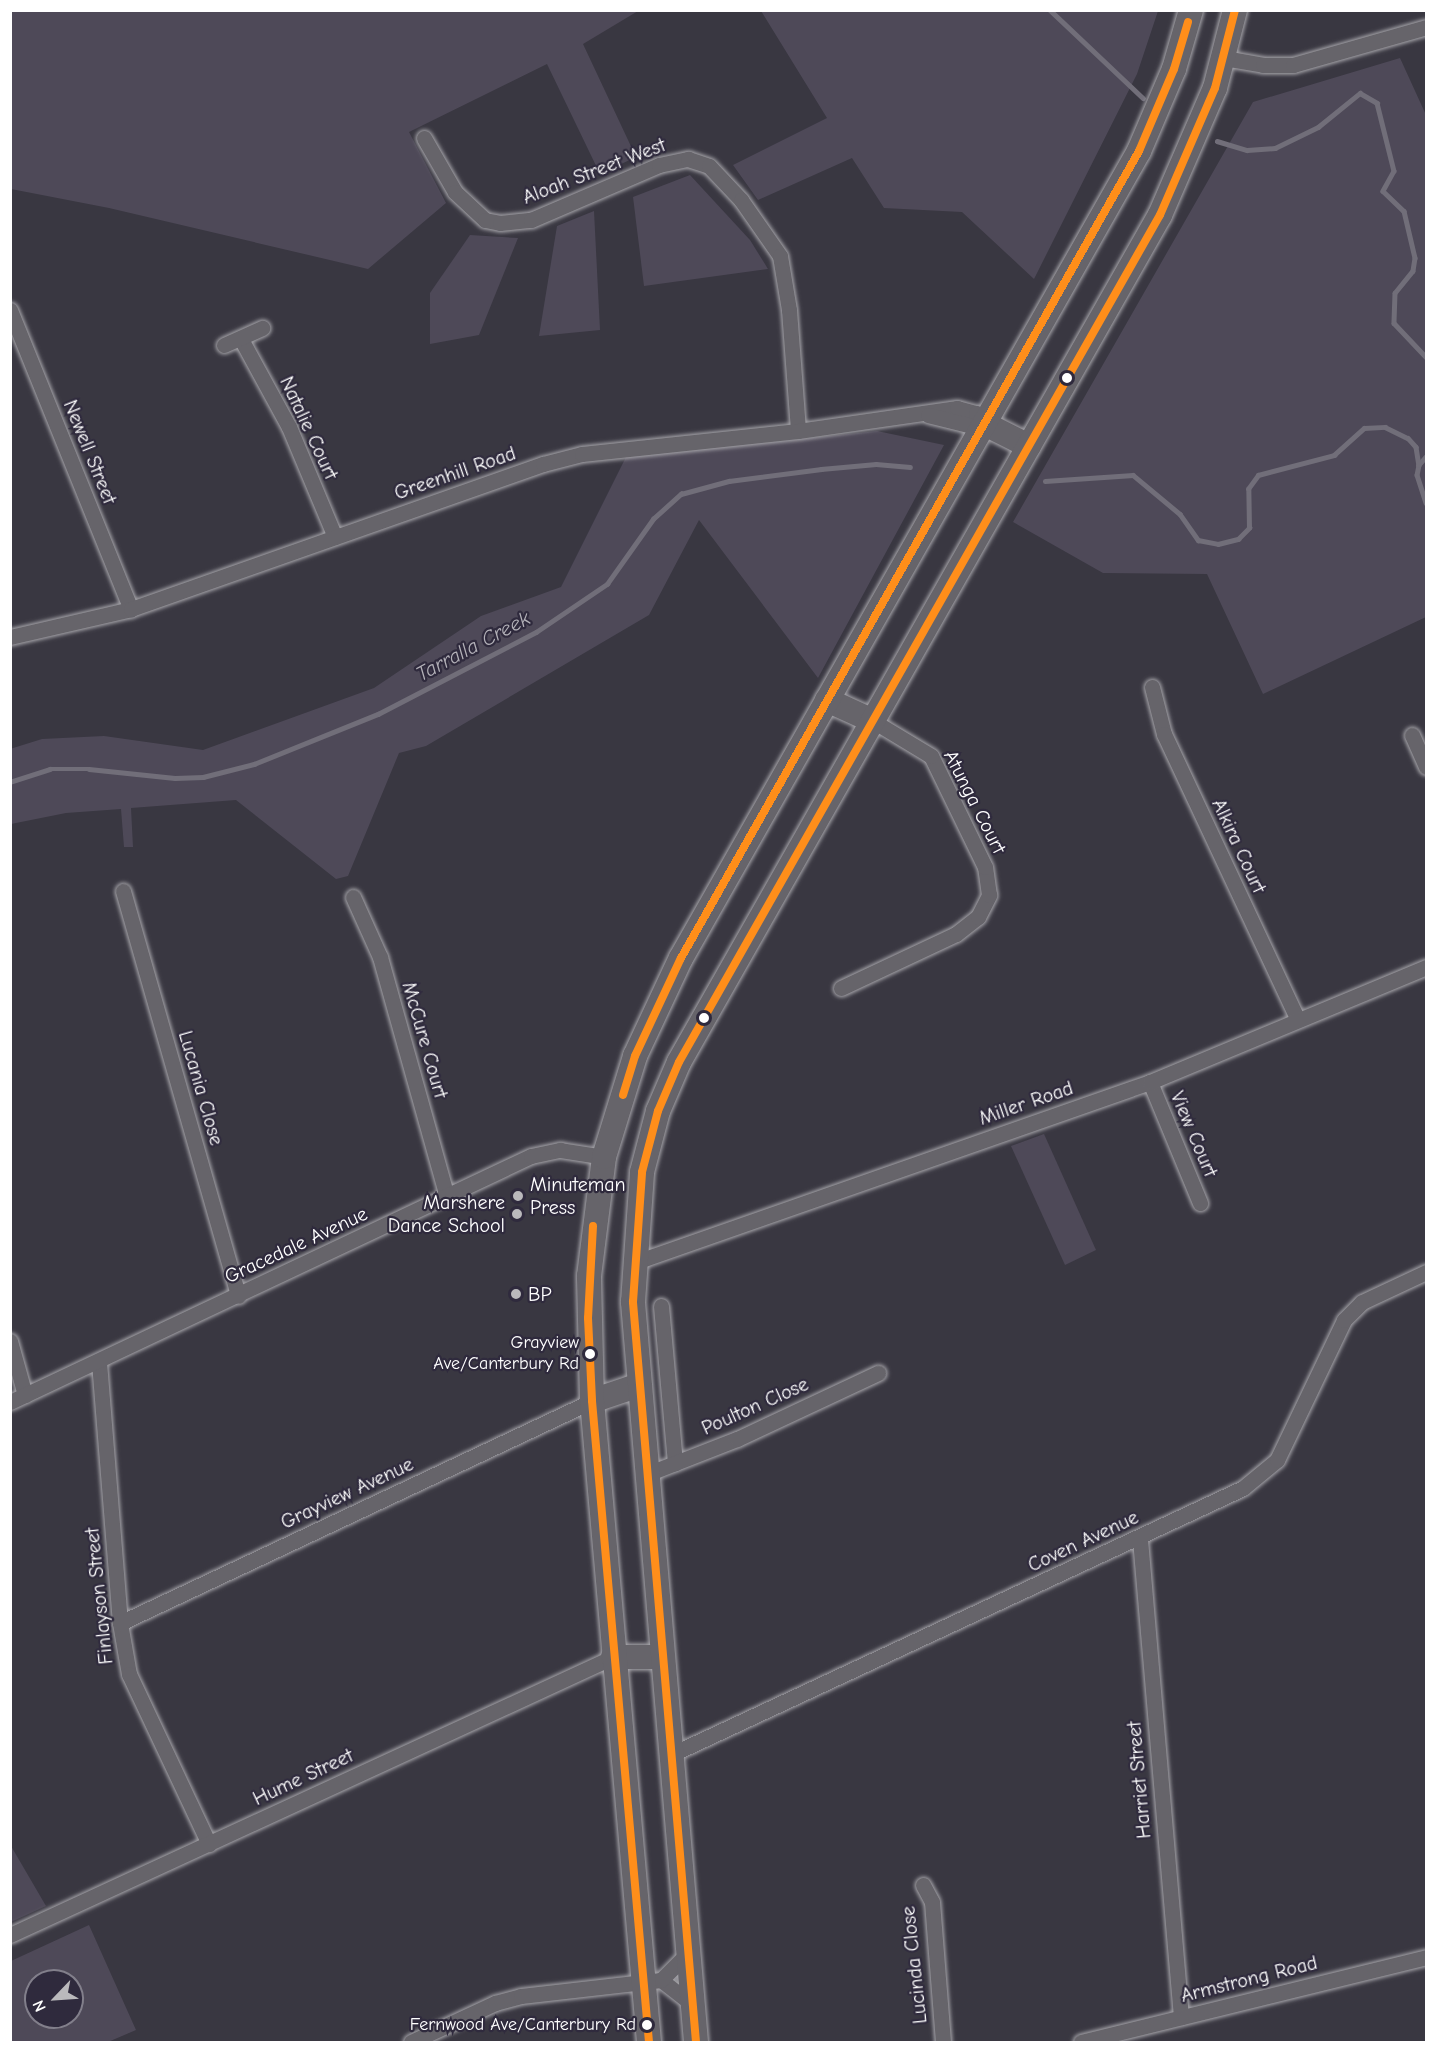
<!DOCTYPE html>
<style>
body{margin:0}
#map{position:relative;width:1437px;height:2053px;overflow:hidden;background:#393741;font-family:"Comic Neue",sans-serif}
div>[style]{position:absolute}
.green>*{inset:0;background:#4e4958}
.stream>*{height:4.5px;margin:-2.25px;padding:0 2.25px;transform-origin:2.25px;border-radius:2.25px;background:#716e79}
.roads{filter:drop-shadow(0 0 2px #a6a5aa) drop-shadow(0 0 2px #a6a5aa)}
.street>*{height:15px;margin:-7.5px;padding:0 7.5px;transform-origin:7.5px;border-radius:7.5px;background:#66646a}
.primary>*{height:24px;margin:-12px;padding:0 12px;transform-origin:12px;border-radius:12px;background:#66646a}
.bus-1>*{height:8px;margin:-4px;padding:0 4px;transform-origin:4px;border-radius:4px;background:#ff8e1a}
.dots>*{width:16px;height:16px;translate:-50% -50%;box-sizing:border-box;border:3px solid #2f2a3d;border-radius:50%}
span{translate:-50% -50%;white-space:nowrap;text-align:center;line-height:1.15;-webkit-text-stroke:4.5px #2f2a3d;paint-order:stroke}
.bus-label{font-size:18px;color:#fff}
.right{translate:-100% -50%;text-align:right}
.street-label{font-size:20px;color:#fff}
.poi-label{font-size:20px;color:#fff}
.left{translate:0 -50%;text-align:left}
.water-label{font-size:21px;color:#b4b2b9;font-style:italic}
.frame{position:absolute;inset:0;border:12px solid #fff;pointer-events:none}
.north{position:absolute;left:24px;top:1969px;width:60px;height:60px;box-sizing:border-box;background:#2f2a3d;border:2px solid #827f8b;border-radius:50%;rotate:245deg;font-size:16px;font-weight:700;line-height:24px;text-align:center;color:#fff}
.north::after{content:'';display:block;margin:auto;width:21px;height:27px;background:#bab9bc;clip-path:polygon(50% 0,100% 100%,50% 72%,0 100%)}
</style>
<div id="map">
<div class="green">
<i style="clip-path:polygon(10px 11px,638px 11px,583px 44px,636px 157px,600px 174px,547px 64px,409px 132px,446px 203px,368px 269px,109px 208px,11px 189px)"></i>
<i style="clip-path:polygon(761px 11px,1158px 11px,1137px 74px,1034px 279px,962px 212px,884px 208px,852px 158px,758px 200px,733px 165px,827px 118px)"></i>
<i style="clip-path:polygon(1400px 58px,1426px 115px,1426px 617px,1263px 694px,1207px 574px,1103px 573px,1013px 522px,1253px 102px)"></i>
<i style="clip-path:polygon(690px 175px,750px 240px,768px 269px,644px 286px,633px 197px)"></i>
<i style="clip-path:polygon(594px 211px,600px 330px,539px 336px,557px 226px)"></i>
<i style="clip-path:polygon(470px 235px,518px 238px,479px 335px,430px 344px,430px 293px)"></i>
<i style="clip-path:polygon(877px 431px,944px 445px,818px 678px,699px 520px,649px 615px,426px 746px,399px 753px,348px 876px,336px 879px,236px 800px,131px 808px,133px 847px,124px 847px,121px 809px,66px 813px,11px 824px,10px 749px,42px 739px,104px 736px,203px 750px,374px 688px,481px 616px,561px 587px,626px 457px)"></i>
<i style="clip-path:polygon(1044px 1134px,1096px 1250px,1065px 1265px,1011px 1146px)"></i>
<i style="clip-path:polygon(11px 1846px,46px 1906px,11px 1922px,10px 1922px)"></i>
<i style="clip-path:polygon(evenodd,89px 1925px,136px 2030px,108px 2042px,11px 2042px,11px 1961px,89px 1925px,36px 1981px,72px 1981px,72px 2017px,36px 2017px,36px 1981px)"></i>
</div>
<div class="stream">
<i style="left:1050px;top:10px;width:128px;rotate:43.4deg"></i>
<i style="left:1217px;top:141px;width:31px;rotate:17deg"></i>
<i style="left:1247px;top:150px;width:28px;rotate:-4deg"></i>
<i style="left:1275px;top:148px;width:48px;rotate:-26deg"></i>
<i style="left:1318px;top:127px;width:54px;rotate:-39deg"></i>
<i style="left:1360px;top:93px;width:20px;rotate:30deg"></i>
<i style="left:1377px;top:103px;width:70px;rotate:76deg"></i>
<i style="left:1394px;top:171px;width:23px;rotate:119deg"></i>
<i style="left:1383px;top:191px;width:29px;rotate:44deg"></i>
<i style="left:1404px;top:211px;width:48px;rotate:76.8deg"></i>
<i style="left:1415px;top:258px;width:13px;rotate:99deg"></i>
<i style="left:1413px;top:271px;width:28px;rotate:129deg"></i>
<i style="left:1395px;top:293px;width:30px;rotate:92deg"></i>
<i style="left:1394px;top:323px;width:47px;rotate:46.7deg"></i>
<i style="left:1426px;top:457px;width:11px;rotate:131deg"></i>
<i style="left:1419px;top:465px;width:10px;rotate:101deg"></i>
<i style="left:1417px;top:475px;width:29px;rotate:72deg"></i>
<i style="left:1045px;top:481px;width:88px;rotate:-3.9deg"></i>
<i style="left:1133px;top:475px;width:61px;rotate:39.7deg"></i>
<i style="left:1180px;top:514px;width:32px;rotate:55deg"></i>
<i style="left:1198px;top:540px;width:20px;rotate:11deg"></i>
<i style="left:1218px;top:544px;width:21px;rotate:-14deg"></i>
<i style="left:1238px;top:539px;width:16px;rotate:-45deg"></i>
<i style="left:1249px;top:528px;width:39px;rotate:-91deg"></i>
<i style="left:1248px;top:489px;width:17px;rotate:-54deg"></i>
<i style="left:1258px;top:475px;width:79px;rotate:-14.7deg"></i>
<i style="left:1334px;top:455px;width:40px;rotate:-42deg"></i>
<i style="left:1364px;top:428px;width:21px;rotate:-3deg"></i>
<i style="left:1385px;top:427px;width:25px;rotate:26deg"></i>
<i style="left:1408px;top:438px;width:12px;rotate:48deg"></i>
<i style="left:1416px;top:447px;width:18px;rotate:81deg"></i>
<i style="left:10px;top:782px;width:42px;rotate:-18deg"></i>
<i style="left:50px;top:769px;width:39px"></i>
<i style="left:89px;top:769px;width:86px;rotate:6deg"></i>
<i style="left:175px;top:778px;width:28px;rotate:-2deg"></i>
<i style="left:203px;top:777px;width:53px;rotate:-14.3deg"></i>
<i style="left:254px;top:764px;width:134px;rotate:-22deg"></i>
<i style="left:378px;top:714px;width:178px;rotate:-27.4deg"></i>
<i style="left:536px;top:632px;width:86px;rotate:-34.1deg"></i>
<i style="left:607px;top:584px;width:80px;rotate:-54.7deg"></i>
<i style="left:653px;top:519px;width:38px;rotate:-42deg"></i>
<i style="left:681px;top:494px;width:50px;rotate:-15.2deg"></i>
<i style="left:729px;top:481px;width:93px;rotate:-7.4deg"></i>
<i style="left:821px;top:469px;width:55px;rotate:-5.2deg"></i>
<i style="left:876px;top:464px;width:34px;rotate:5deg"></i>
</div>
<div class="roads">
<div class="street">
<i style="left:1224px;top:58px;width:40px;rotate:10deg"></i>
<i style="left:1263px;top:65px;width:30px"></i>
<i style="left:1293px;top:65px;width:138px;rotate:-15.9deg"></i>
<i style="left:424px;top:138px;width:62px;rotate:60.1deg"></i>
<i style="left:455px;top:192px;width:41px;rotate:43deg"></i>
<i style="left:485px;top:220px;width:15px;rotate:11deg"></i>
<i style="left:500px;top:223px;width:31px;rotate:-6deg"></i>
<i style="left:531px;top:220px;width:139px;rotate:-23.3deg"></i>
<i style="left:659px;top:165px;width:30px;rotate:-12deg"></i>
<i style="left:688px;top:159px;width:22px;rotate:18deg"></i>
<i style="left:709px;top:166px;width:47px;rotate:46.7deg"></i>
<i style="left:741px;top:200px;width:68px;rotate:55.1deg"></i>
<i style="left:780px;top:256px;width:55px;rotate:80.5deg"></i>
<i style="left:789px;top:310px;width:121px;rotate:85.7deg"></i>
<i style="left:10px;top:310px;width:323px;rotate:68deg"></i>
<i style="left:241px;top:339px;width:100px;rotate:61.4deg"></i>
<i style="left:289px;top:427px;width:119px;rotate:67.3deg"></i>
<i style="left:224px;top:345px;width:42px;rotate:-24.1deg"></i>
<i style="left:10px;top:637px;width:124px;rotate:-13deg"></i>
<i style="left:131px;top:609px;width:437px;rotate:-19.4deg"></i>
<i style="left:543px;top:464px;width:40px;rotate:-14.4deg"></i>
<i style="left:582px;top:454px;width:217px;rotate:-6.1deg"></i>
<i style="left:798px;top:431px;width:161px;rotate:-8.2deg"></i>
<i style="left:957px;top:408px;width:20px;rotate:15deg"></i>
<i style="left:976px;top:413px;width:14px;rotate:51deg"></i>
<i style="left:985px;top:424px;width:13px;rotate:171deg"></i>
<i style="left:972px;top:426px;width:45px;rotate:-166deg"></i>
<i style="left:1152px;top:687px;width:49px;rotate:75.7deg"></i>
<i style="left:1164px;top:734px;width:314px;rotate:64.9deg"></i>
<i style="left:1412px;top:735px;width:35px;rotate:66deg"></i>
<i style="left:123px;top:891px;width:421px;rotate:74.1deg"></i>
<i style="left:353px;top:897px;width:66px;rotate:65.8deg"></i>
<i style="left:380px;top:957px;width:249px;rotate:74.4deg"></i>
<i style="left:841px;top:988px;width:127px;rotate:-25.2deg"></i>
<i style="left:956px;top:934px;width:28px;rotate:-38deg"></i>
<i style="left:978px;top:917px;width:25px;rotate:-63deg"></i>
<i style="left:989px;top:895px;width:28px;rotate:-98deg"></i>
<i style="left:985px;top:867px;width:123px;rotate:-115.9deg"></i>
<i style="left:931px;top:756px;width:68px;rotate:-148.9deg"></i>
<i style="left:1150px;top:1082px;width:131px;rotate:67.5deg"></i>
<i style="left:633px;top:1263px;width:548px;rotate:-19.29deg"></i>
<i style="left:1150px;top:1082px;width:299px;rotate:-22.6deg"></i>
<i style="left:661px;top:1306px;width:158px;rotate:84.9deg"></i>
<i style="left:10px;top:1341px;width:56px;rotate:74.5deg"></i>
<i style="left:99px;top:1362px;width:262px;rotate:85.4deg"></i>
<i style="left:120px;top:1623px;width:52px;rotate:80deg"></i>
<i style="left:129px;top:1674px;width:188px;rotate:64.8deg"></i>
<i style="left:10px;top:1402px;width:576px;rotate:-25.28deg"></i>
<i style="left:531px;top:1156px;width:30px;rotate:-12deg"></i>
<i style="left:560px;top:1150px;width:45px;rotate:9deg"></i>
<i style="left:647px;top:1474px;width:97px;rotate:-21.3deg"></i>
<i style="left:737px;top:1439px;width:156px;rotate:-25.1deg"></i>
<i style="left:1140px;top:1539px;width:480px;rotate:85.1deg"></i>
<i style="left:120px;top:1623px;width:522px;rotate:-25.19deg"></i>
<i style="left:670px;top:1755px;width:632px;rotate:-24.98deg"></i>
<i style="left:1243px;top:1488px;width:44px;rotate:-39.5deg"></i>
<i style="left:1277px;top:1460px;width:155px;rotate:-64.4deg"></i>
<i style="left:1344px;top:1320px;width:25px;rotate:-45deg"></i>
<i style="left:1362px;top:1302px;width:71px;rotate:-25.1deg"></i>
<i style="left:923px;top:1885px;width:19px;rotate:62deg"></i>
<i style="left:932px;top:1902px;width:140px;rotate:85.5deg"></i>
<i style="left:10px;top:1935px;width:664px;rotate:-24.75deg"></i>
<i style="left:661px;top:1980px;width:39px;rotate:38deg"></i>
<i style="left:411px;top:2042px;width:93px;rotate:-24.9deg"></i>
<i style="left:495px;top:2003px;width:27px;rotate:-15deg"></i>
<i style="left:521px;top:1996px;width:141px;rotate:-6.5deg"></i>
<i style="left:661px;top:1980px;width:38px;rotate:-45deg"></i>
<i style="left:1081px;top:2042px;width:355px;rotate:-13.8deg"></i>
</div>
<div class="primary">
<i style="left:985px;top:424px;width:49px;rotate:26.6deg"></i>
<i style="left:827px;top:700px;width:51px;rotate:24.5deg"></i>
<i style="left:592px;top:1401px;width:50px;rotate:-18.8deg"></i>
<i style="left:613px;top:1657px;width:49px"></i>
<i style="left:649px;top:2042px;width:644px;rotate:-95.08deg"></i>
<i style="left:592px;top:1401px;width:125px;rotate:-91.4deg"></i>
<i style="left:589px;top:1276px;width:120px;rotate:-82.8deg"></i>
<i style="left:604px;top:1157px;width:106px;rotate:-72.9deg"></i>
<i style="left:635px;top:1056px;width:108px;rotate:-64.9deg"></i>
<i style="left:681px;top:958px;width:928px;rotate:-60.42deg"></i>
<i style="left:1139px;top:151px;width:89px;rotate:-66.9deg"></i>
<i style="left:1174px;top:69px;width:61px;rotate:-73.9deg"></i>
<i style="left:696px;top:2042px;width:743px;rotate:-94.87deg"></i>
<i style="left:633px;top:1302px;width:130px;rotate:-86deg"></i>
<i style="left:642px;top:1172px;width:63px;rotate:-75.3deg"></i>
<i style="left:658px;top:1111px;width:53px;rotate:-66.8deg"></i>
<i style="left:679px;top:1062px;width:974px;rotate:-60.41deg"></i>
<i style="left:1160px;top:215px;width:138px;rotate:-66.6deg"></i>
<i style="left:1215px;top:88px;width:81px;rotate:-75.6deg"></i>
</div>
</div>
<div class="bus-1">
<i style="left:623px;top:1095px;width:41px;rotate:-72.9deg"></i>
<i style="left:635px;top:1056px;width:108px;rotate:-64.9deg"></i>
<i style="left:681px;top:958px;width:928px;rotate:-60.42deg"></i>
<i style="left:1139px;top:151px;width:89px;rotate:-66.9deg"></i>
<i style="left:1174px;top:69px;width:49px;rotate:-73.4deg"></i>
<i style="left:593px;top:1226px;width:92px;rotate:93.1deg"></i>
<i style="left:588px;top:1318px;width:83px;rotate:87.2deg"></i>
<i style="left:592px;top:1401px;width:644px;rotate:84.92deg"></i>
<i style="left:696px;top:2042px;width:743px;rotate:-94.87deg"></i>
<i style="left:633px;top:1302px;width:130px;rotate:-86deg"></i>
<i style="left:642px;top:1172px;width:63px;rotate:-75.3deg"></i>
<i style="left:658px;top:1111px;width:53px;rotate:-66.8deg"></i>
<i style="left:679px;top:1062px;width:974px;rotate:-60.41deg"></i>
<i style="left:1160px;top:215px;width:138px;rotate:-66.6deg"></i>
<i style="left:1215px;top:88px;width:81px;rotate:-75.6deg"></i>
</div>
<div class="dots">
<i style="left:1067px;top:378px;background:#fff"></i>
<i style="left:704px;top:1018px;background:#fff"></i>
<i style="left:518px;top:1196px;background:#bab9bc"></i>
<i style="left:517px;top:1214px;background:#bab9bc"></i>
<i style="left:516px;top:1294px;background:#bab9bc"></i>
<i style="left:590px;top:1354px;background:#fff"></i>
<i style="left:647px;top:2025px;background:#fff"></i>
</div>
<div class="bus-label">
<span class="right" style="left:579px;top:1354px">Grayview<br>Ave/Canterbury Rd</span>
<span class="right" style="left:636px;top:2025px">Fernwood Ave/Canterbury Rd</span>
</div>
<div class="street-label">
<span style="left:594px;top:171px;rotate:-21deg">Aloah Street West</span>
<span style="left:309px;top:428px;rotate:65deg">Natalie Court</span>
<span style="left:90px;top:452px;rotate:68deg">Newell Street</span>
<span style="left:455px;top:473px;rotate:-19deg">Greenhill Road</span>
<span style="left:975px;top:802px;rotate:63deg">Atunga Court</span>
<span style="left:1239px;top:846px;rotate:65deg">Alkira Court</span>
<span style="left:425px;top:1040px;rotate:74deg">McCure Court</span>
<span style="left:201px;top:1088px;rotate:74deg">Lucania Close</span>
<span style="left:1026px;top:1103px;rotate:-19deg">Miller Road</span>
<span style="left:1194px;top:1134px;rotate:67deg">View Court</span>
<span style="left:296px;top:1245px;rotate:-25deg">Gracedale Avenue</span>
<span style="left:755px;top:1406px;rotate:-24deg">Poulton Close</span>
<span style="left:347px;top:1493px;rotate:-25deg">Grayview Avenue</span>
<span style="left:1083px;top:1541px;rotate:-25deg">Coven Avenue</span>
<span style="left:99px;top:1596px;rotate:-96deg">Finlayson Street</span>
<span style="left:303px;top:1777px;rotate:-25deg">Hume Street</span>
<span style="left:1139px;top:1780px;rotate:-95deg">Harriet Street</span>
<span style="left:914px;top:1965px;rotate:-96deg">Lucinda Close</span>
<span style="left:1249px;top:1979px;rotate:-14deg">Armstrong Road</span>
</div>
<div class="poi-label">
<span class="left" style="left:530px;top:1196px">Minuteman<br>Press</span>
<span class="right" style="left:505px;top:1214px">Marshere<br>Dance School</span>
<span class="left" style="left:528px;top:1294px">BP</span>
</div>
<div class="water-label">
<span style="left:473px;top:646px;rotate:-28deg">Tarralla Creek</span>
</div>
<div class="frame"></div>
<div class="north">N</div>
</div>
